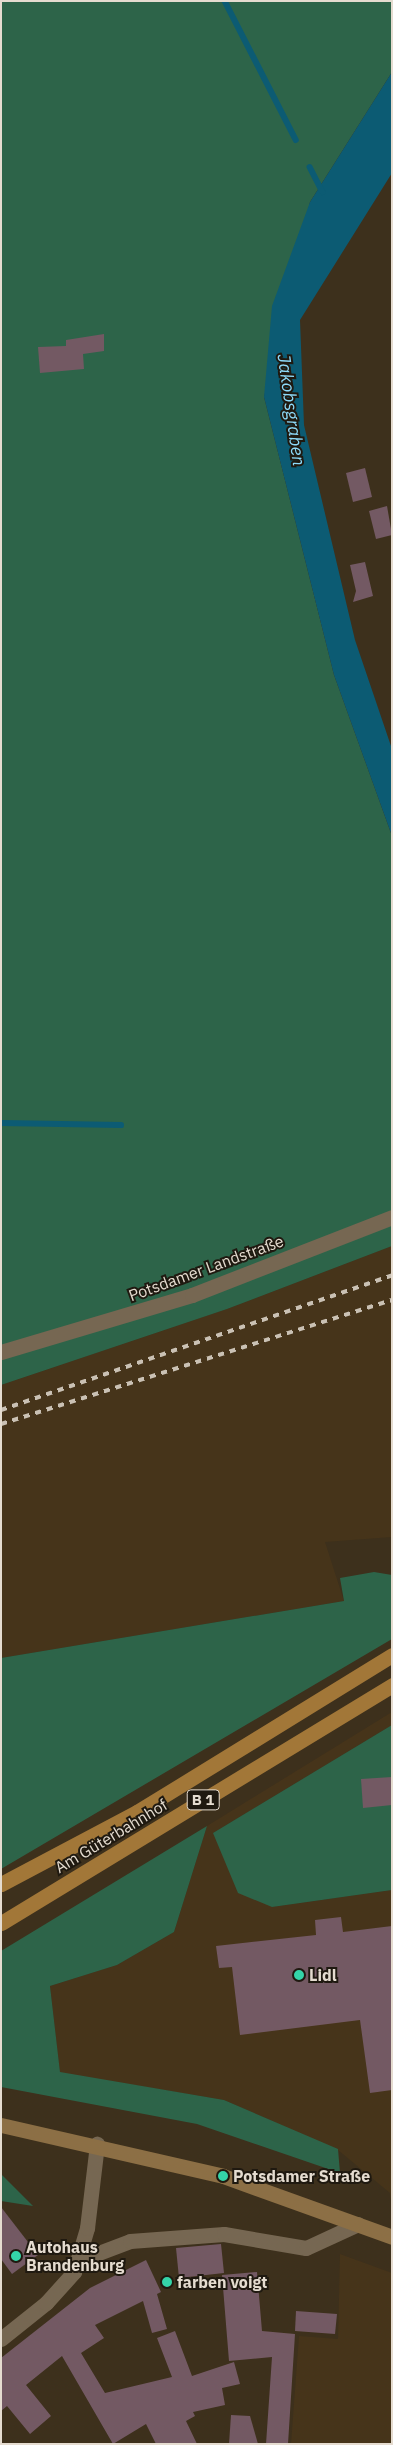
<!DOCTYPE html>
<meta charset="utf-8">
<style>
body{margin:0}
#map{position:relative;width:393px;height:2445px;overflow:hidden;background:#3d301c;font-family:"IBM Plex Sans",sans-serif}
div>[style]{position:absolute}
.built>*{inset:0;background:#46341a}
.green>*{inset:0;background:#2d6449}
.water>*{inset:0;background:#0c5b73}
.stream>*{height:5.5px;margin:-2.75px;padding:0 2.75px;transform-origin:2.75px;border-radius:2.75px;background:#0c5b73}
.building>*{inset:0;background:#735963}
.street>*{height:15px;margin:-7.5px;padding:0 7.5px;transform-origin:7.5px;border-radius:7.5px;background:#766752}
.secondary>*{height:15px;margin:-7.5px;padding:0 7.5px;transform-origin:7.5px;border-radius:7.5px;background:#8c6f45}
.primary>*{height:15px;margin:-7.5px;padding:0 7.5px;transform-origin:7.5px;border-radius:7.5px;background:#a27738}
.rail>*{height:4px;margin-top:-2px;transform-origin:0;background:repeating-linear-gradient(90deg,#cac1b4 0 6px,transparent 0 12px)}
.dots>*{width:14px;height:14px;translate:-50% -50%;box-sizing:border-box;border:2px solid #1f1910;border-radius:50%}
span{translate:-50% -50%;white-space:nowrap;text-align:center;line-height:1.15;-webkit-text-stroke:4px #1f1910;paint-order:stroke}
.shield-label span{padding:1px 4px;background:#1f1910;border:1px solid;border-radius:4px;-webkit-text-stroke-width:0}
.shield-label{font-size:15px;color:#e5dcd0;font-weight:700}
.street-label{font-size:16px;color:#e5dcd0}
.poi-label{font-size:16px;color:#e5dcd0;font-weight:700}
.left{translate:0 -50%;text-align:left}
.water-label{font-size:18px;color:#8ddaf9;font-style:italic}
.frame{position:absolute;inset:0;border:2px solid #e5dcd0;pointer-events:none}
</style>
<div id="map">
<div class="built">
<i style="clip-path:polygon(392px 1246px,392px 1537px,325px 1542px,344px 1601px,1px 1658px,1px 1385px,227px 1309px)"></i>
<i style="clip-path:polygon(392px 1712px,392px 1725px,213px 1833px,272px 1907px,392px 1890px,392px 2207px,390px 2193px,338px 2150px,224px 2100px,60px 2073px,50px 1986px,117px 1965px,174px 1932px,207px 1826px)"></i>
<i style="clip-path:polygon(340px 2254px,392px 2273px,392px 2444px,291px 2444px,299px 2336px,338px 2339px)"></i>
</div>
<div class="green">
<i style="clip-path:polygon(1px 1px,392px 1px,392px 72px,310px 202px,264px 397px,334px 675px,392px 836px,392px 1246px,227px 1309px,1px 1385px)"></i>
<i style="clip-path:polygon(374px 1572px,392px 1575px,392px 1639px,1px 1869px,1px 1658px,344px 1601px,340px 1578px)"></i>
<i style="clip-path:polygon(392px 1725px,392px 1890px,272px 1907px,238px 1893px,213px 1833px)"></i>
<i style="clip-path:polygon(207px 1826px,174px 1932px,117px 1965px,50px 1986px,60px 2072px,224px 2100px,338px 2149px,340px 2173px,197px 2124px,1px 2087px,1px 1951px)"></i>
<i style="clip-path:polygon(1px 2175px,2px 2175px,33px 2206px,1px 2201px)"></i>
</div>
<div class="water">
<i style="clip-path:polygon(392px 72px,392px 173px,300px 320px,304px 425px,355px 640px,392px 749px,392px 836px,334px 675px,264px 397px,272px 306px,310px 202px)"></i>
</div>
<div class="stream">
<i style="left:225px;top:1px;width:156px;rotate:62.9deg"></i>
<i style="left:310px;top:167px;width:28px;rotate:63deg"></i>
<i style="left:1px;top:1123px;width:120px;rotate:1deg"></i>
</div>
<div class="building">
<i style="clip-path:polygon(104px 334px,104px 351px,83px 354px,84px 369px,40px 373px,38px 347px,66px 346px,66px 340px)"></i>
<i style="clip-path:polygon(365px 468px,372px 497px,353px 502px,346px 473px)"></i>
<i style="clip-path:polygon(387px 506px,392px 535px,376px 539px,369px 511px)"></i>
<i style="clip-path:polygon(365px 562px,373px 596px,353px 602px,356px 591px,350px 565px)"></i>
<i style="clip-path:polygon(392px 1777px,392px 1805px,363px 1808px,361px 1779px)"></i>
<i style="clip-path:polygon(341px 1917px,343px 1932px,392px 1926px,392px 2090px,370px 2093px,360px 2020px,240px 2035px,232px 1967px,219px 1968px,216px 1946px,316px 1935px,315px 1920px)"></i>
<i style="clip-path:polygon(1px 2207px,38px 2255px,12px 2274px,1px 2259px)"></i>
<i style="clip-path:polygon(221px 2244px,224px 2273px,179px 2278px,176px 2248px)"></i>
<i style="clip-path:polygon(146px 2260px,161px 2292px,157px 2294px,167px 2329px,152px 2333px,143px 2301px,95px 2325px,104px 2338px,81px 2353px,105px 2393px,172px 2377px,157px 2338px,175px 2331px,192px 2376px,234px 2362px,240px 2384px,222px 2388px,225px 2405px,193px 2412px,195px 2416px,186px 2421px,197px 2444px,156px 2444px,146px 2424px,113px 2444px,62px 2356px,26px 2385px,51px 2416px,30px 2434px,7px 2406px,1px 2411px,1px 2358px,90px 2288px)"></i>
<i style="clip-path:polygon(257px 2272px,262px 2331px,295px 2334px,288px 2444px,266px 2444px,272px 2357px,229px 2361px,222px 2275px)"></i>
<i style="clip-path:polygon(296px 2311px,337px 2314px,335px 2334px,295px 2331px)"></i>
<i style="clip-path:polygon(231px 2415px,250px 2416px,258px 2444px,229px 2444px)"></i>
</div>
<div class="street">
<i style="left:1px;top:1352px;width:199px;rotate:-16.6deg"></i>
<i style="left:192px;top:1295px;width:215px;rotate:-21.3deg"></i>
<i style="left:80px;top:2260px;width:53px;rotate:-20.8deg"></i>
<i style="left:130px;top:2241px;width:94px;rotate:-4.3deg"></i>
<i style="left:224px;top:2234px;width:83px;rotate:9.7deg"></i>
<i style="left:306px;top:2248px;width:57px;rotate:-24.8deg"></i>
<i style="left:1px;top:2339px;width:58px;rotate:-38.7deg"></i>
<i style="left:46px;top:2303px;width:42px;rotate:-47.9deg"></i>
<i style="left:74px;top:2272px;width:46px;rotate:-73.5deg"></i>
<i style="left:87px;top:2228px;width:85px;rotate:-83.2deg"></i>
</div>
<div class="secondary">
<i style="left:1px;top:2125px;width:228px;rotate:12.9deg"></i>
<i style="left:223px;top:2176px;width:180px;rotate:19.8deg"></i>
</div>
<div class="primary">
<i style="left:1px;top:1884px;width:154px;rotate:-27.9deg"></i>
<i style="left:137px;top:1812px;width:299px;rotate:-31.6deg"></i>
<i style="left:1px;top:1923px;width:458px;rotate:-31.3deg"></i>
</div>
<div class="rail">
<i style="left:1px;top:1410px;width:414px;rotate:-19deg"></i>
<i style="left:1px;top:1424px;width:410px;rotate:-17.6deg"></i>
</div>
<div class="dots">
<i style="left:299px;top:1975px;background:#34d4a8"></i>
<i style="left:223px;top:2176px;background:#34d4a8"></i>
<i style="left:16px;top:2256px;background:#34d4a8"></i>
<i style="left:167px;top:2282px;background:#34d4a8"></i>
</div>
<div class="shield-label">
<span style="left:203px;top:1800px">B 1</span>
</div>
<div class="street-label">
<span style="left:206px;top:1268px;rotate:-20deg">Potsdamer Landstraße</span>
<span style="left:111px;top:1836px;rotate:-31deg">Am Güterbahnhof</span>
</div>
<div class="poi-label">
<span class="left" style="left:309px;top:1975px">Lidl</span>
<span class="left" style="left:233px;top:2176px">Potsdamer Straße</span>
<span class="left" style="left:26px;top:2256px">Autohaus<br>Brandenburg</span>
<span class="left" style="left:177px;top:2282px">farben voigt</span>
</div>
<div class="water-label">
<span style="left:291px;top:410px;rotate:82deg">Jakobsgraben</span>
</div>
<div class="frame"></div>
</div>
